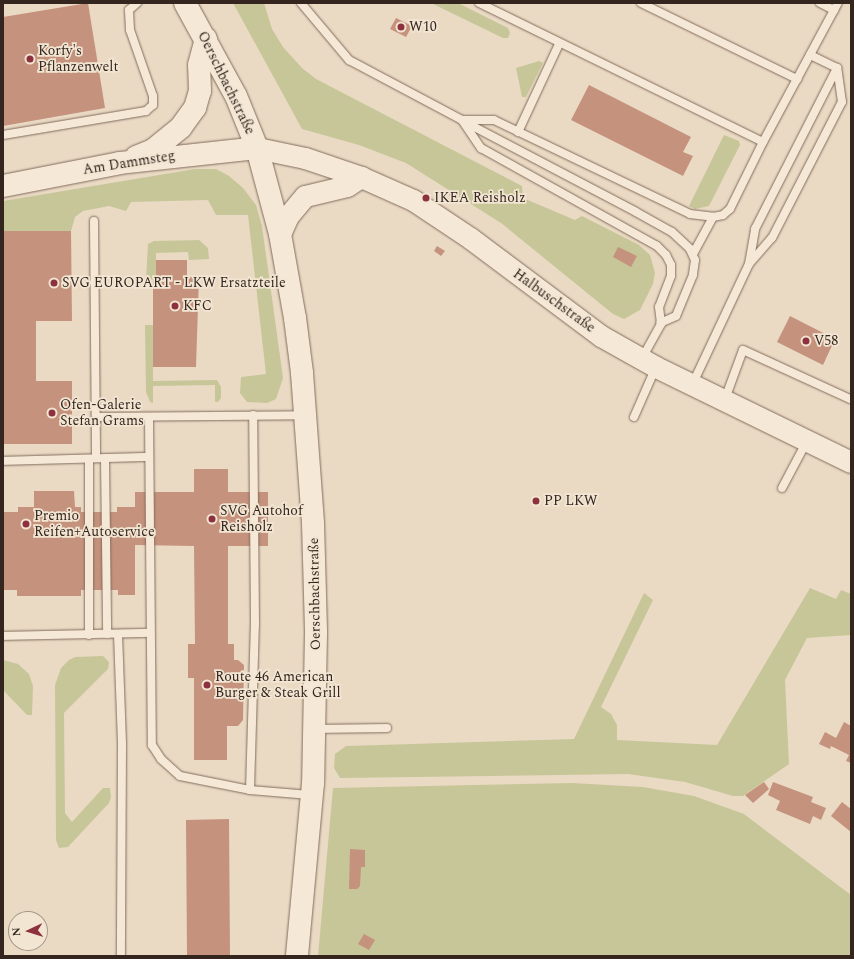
<!DOCTYPE html>
<meta charset="utf-8">
<style>
body{margin:0}
#map{position:relative;width:854px;height:959px;overflow:hidden;background:#eadac4;font-family:Spectral,serif}
div>[style]{position:absolute}
.green>*{inset:0;background:#c7c699}
.building>*{inset:0;background:#c4927d}
.roads{filter:drop-shadow(0 0 1px #826c5c) drop-shadow(0 0 1px #826c5c)}
.service>*{height:8px;margin:-4px;padding:0 4px;transform-origin:4px;border-radius:4px;background:#f5e8d6}
.tertiary>*{height:21px;margin:-10.5px;padding:0 10.5px;transform-origin:10.5px;border-radius:10.5px;background:#f5e8d6}
.secondary>*{height:22px;margin:-11px;padding:0 11px;transform-origin:11px;border-radius:11px;background:#f5e8d6}
.dots>*{width:11px;height:11px;translate:-50% -50%;box-sizing:border-box;border:2px solid #f2e5d2;border-radius:50%}
span{translate:-50% -50%;white-space:nowrap;text-align:center;line-height:1.15;-webkit-text-stroke:3.5px #f2e5d2;paint-order:stroke}
.poi-label{font-size:14px;color:#34261f}
.left{translate:0 -50%;text-align:left}
.street-label{font-size:14px;color:#34261f}
.frame{position:absolute;inset:0;border:4px solid #34261f;pointer-events:none}
.north{position:absolute;left:8px;top:911px;width:40px;height:40px;box-sizing:border-box;background:#f2e5d2;border:1px solid #a6998a;border-radius:50%;rotate:266deg;font-size:11px;font-weight:700;line-height:16px;text-align:center;color:#34261f}
.north::after{content:'';display:block;margin:auto;width:14px;height:18px;background:#8c313d;clip-path:polygon(50% 0,100% 100%,50% 72%,0 100%)}
</style>
<div id="map">
<div class="green">
<i style="clip-path:polygon(233px 3px,264px 3px,272px 29px,283px 47px,302px 68px,316px 79px,522px 186px,523px 198px,575px 220px,582px 216px,639px 245px,650px 255px,655px 273px,653px 284px,640px 310px,624px 319px,613px 314px,501px 223px,406px 163px,359px 145px,302px 129px)"></i>
<i style="clip-path:polygon(431px 3px,458px 3px,508px 28px,510px 33px,508px 38px,503px 38px)"></i>
<i style="clip-path:polygon(539px 61px,543px 63px,526px 97px,522px 97px,516px 68px)"></i>
<i style="clip-path:polygon(724px 135px,739px 141px,740px 145px,709px 206px,695px 209px,689px 206px)"></i>
<i style="clip-path:polygon(195px 169px,216px 169px,229px 176px,243px 188px,256px 205px,262px 226px,283px 378px,276px 399px,267px 403px,247px 402px,240px 393px,241px 377px,266px 374px,248px 215px,216px 215px,208px 200px,131px 202px,126px 211px,109px 206px,83px 211px,75px 217px,71px 231px,3px 231px,3px 201px)"></i>
<i style="clip-path:polygon(199px 240px,208px 248px,209px 259px,189px 260px,188px 252px,156px 253px,156px 280px,146px 279px,148px 244px,154px 241px)"></i>
<i style="clip-path:polygon(145px 325px,153px 325px,153px 381px,217px 380px,221px 387px,221px 398px,218px 402px,215px 402px,215px 385px,153px 386px,153px 403px,150px 402px,146px 392px)"></i>
<i style="clip-path:polygon(810px 588px,836px 599px,841px 590px,851px 594px,851px 635px,807px 638px,785px 680px,789px 764px,743px 796px,733px 796px,685px 782px,628px 774px,340px 778px,334px 768px,335px 754px,346px 746px,574px 739px,644px 593px,653px 600px,601px 707px,611px 714px,617px 725px,617px 740px,717px 745px)"></i>
<i style="clip-path:polygon(103px 656px,109px 662px,108px 669px,64px 713px,65px 813px,72px 822px,103px 788px,110px 788px,111px 797px,109px 803px,68px 847px,59px 848px,56px 840px,55px 685px,61px 668px,69px 660px,75px 657px)"></i>
<i style="clip-path:polygon(3px 660px,18px 664px,29px 674px,33px 686px,32px 715px,27px 715px,3px 690px)"></i>
<i style="clip-path:polygon(572px 783px,643px 787px,694px 796px,744px 814px,851px 895px,851px 956px,318px 956px,333px 788px)"></i>
</div>
<div class="building">
<i style="clip-path:polygon(88px 3px,105px 108px,3px 126px,3px 17px)"></i>
<i style="clip-path:polygon(396px 18px,412px 26px,406px 37px,390px 29px)"></i>
<i style="clip-path:polygon(589px 85px,691px 137px,683px 152px,693px 156px,683px 176px,571px 120px)"></i>
<i style="clip-path:polygon(451px 192px,459px 198px,457px 201px,449px 195px)"></i>
<i style="clip-path:polygon(3px 231px,71px 231px,72px 321px,36px 321px,36px 381px,72px 381px,72px 444px,3px 444px)"></i>
<i style="clip-path:polygon(437px 246px,445px 251px,441px 256px,434px 251px)"></i>
<i style="clip-path:polygon(618px 247px,637px 256px,631px 267px,613px 257px)"></i>
<i style="clip-path:polygon(156px 260px,187px 260px,187px 277px,199px 277px,196px 367px,153px 367px,153px 280px,156px 280px)"></i>
<i style="clip-path:polygon(790px 316px,835px 339px,823px 365px,777px 342px)"></i>
<i style="clip-path:polygon(194px 469px,228px 469px,228px 492px,268px 492px,268px 546px,228px 546px,228px 644px,234px 644px,234px 660px,238px 660px,244px 665px,243px 720px,238px 726px,227px 726px,227px 760px,194px 760px,194px 678px,188px 678px,188px 644px,195px 644px,194px 546px,135px 545px,135px 595px,118px 595px,118px 590px,81px 590px,81px 596px,17px 596px,17px 590px,3px 590px,3px 512px,18px 512px,18px 507px,34px 507px,34px 491px,74px 491px,75px 507px,81px 507px,81px 512px,117px 512px,117px 507px,135px 507px,135px 492px,194px 492px)"></i>
<i style="clip-path:polygon(844px 722px,851px 726px,851px 763px,846px 761px,849px 755px,831px 746px,830px 749px,819px 744px,825px 732px,836px 738px)"></i>
<i style="clip-path:polygon(764px 782px,769px 789px,753px 803px,745px 795px)"></i>
<i style="clip-path:polygon(773px 782px,813px 797px,811px 802px,826px 808px,821px 820px,813px 816px,810px 824px,776px 810px,780px 801px,768px 795px)"></i>
<i style="clip-path:polygon(842px 802px,851px 809px,851px 832px,831px 816px)"></i>
<i style="clip-path:polygon(229px 819px,230px 956px,187px 956px,186px 820px)"></i>
<i style="clip-path:polygon(350px 849px,365px 850px,365px 867px,361px 867px,360px 886px,357px 889px,349px 889px)"></i>
<i style="clip-path:polygon(364px 934px,375px 940px,369px 950px,358px 944px)"></i>
</div>
<div class="roads">
<div class="service">
<i style="left:301px;top:3px;width:75px;rotate:49.9deg"></i>
<i style="left:349px;top:60px;width:128px;rotate:28deg"></i>
<i style="left:462px;top:120px;width:32px"></i>
<i style="left:494px;top:120px;width:217px;rotate:25.6deg"></i>
<i style="left:690px;top:214px;width:23px;rotate:7deg"></i>
<i style="left:713px;top:217px;width:10px;rotate:-11deg"></i>
<i style="left:723px;top:215px;width:9px;rotate:-41deg"></i>
<i style="left:730px;top:209px;width:75px;rotate:-63.8deg"></i>
<i style="left:763px;top:142px;width:316px;rotate:-153.9deg"></i>
<i style="left:641px;top:3px;width:174px;rotate:26deg"></i>
<i style="left:820px;top:3px;width:16px;rotate:27deg"></i>
<i style="left:462px;top:120px;width:34px;rotate:56deg"></i>
<i style="left:481px;top:148px;width:201px;rotate:29.1deg"></i>
<i style="left:657px;top:246px;width:13px;rotate:45deg"></i>
<i style="left:666px;top:255px;width:11px;rotate:63deg"></i>
<i style="left:671px;top:265px;width:11px;rotate:90deg"></i>
<i style="left:671px;top:276px;width:33px;rotate:111deg"></i>
<i style="left:659px;top:307px;width:17px;rotate:83deg"></i>
<i style="left:661px;top:324px;width:39px;rotate:119deg"></i>
<i style="left:463px;top:121px;width:195px;rotate:27.7deg"></i>
<i style="left:636px;top:212px;width:41px;rotate:29.1deg"></i>
<i style="left:672px;top:232px;width:25px;rotate:43deg"></i>
<i style="left:690px;top:249px;width:12px;rotate:66deg"></i>
<i style="left:695px;top:260px;width:15px;rotate:98deg"></i>
<i style="left:693px;top:275px;width:44px;rotate:112.5deg"></i>
<i style="left:676px;top:316px;width:17px;rotate:156deg"></i>
<i style="left:518px;top:132px;width:97px;rotate:-65deg"></i>
<i style="left:3px;top:135px;width:145px;rotate:-9.5deg"></i>
<i style="left:146px;top:111px;width:9px;rotate:-41deg"></i>
<i style="left:153px;top:105px;width:9px;rotate:-90deg"></i>
<i style="left:153px;top:96px;width:70px;rotate:-109.2deg"></i>
<i style="left:130px;top:30px;width:20px;rotate:-93deg"></i>
<i style="left:129px;top:10px;width:11px;rotate:-41deg"></i>
<i style="left:763px;top:142px;width:158px;rotate:-61.7deg"></i>
<i style="left:94px;top:221px;width:237px;rotate:89.5deg"></i>
<i style="left:693px;top:254px;width:42px;rotate:-61.6deg"></i>
<i style="left:749px;top:264px;width:35px;rotate:-49deg"></i>
<i style="left:772px;top:238px;width:153px;rotate:-62.8deg"></i>
<i style="left:842px;top:102px;width:34px;rotate:-98deg"></i>
<i style="left:837px;top:68px;width:30px;rotate:-154deg"></i>
<i style="left:693px;top:383px;width:132px;rotate:-64.8deg"></i>
<i style="left:749px;top:264px;width:36px;rotate:-80deg"></i>
<i style="left:755px;top:229px;width:181px;rotate:-63deg"></i>
<i style="left:725px;top:399px;width:52px;rotate:-69.8deg"></i>
<i style="left:743px;top:350px;width:118px;rotate:24.6deg"></i>
<i style="left:96px;top:417px;width:209px;rotate:-0.5deg"></i>
<i style="left:149px;top:417px;width:328px;rotate:89.5deg"></i>
<i style="left:152px;top:745px;width:17px;rotate:57deg"></i>
<i style="left:161px;top:759px;width:25px;rotate:42deg"></i>
<i style="left:180px;top:776px;width:71px;rotate:11.3deg"></i>
<i style="left:250px;top:790px;width:60px;rotate:4.8deg"></i>
<i style="left:634px;top:417px;width:55px;rotate:-66.3deg"></i>
<i style="left:105px;top:458px;width:176px;rotate:89.3deg"></i>
<i style="left:89px;top:459px;width:176px;rotate:90deg"></i>
<i style="left:3px;top:461px;width:146px;rotate:-1.6deg"></i>
<i style="left:782px;top:488px;width:53px;rotate:-62deg"></i>
<i style="left:118px;top:634px;width:111px;rotate:87.9deg"></i>
<i style="left:122px;top:745px;width:211px;rotate:90.3deg"></i>
<i style="left:3px;top:636px;width:147px;rotate:-1.2deg"></i>
<i style="left:316px;top:729px;width:71px;rotate:-0.8deg"></i>
<i style="left:250px;top:790px;width:166px;rotate:-88.3deg"></i>
<i style="left:255px;top:624px;width:209px;rotate:-90.5deg"></i>
</div>
<div class="tertiary">
<i style="left:257px;top:148px;width:49px;rotate:11.8deg"></i>
<i style="left:305px;top:158px;width:59px;rotate:18.7deg"></i>
<i style="left:361px;top:177px;width:57px;rotate:23.9deg"></i>
<i style="left:413px;top:200px;width:69px;rotate:33.7deg"></i>
<i style="left:470px;top:238px;width:164px;rotate:36.8deg"></i>
<i style="left:601px;top:336px;width:63px;rotate:29.4deg"></i>
<i style="left:656px;top:367px;width:217px;rotate:26deg"></i>
<i style="left:280px;top:234px;width:20px;rotate:-66deg"></i>
<i style="left:288px;top:216px;width:26px;rotate:-50deg"></i>
<i style="left:305px;top:196px;width:43px;rotate:-13.4deg"></i>
<i style="left:347px;top:186px;width:17px;rotate:-33deg"></i>
</div>
<div class="secondary">
<i style="left:185px;top:3px;width:106px;rotate:61.3deg"></i>
<i style="left:236px;top:96px;width:56px;rotate:68deg"></i>
<i style="left:257px;top:148px;width:89px;rotate:75deg"></i>
<i style="left:280px;top:234px;width:85px;rotate:79.9deg"></i>
<i style="left:295px;top:318px;width:55px;rotate:82.7deg"></i>
<i style="left:302px;top:373px;width:150px;rotate:85.8deg"></i>
<i style="left:313px;top:523px;width:110px;rotate:88.4deg"></i>
<i style="left:316px;top:633px;width:150px;rotate:91.1deg"></i>
<i style="left:313px;top:783px;width:174px;rotate:95.3deg"></i>
<i style="left:136px;top:157px;width:18px;rotate:-22deg"></i>
<i style="left:153px;top:150px;width:36px;rotate:-39deg"></i>
<i style="left:181px;top:127px;width:24px;rotate:-54deg"></i>
<i style="left:195px;top:108px;width:18px;rotate:-74deg"></i>
<i style="left:200px;top:91px;width:26px;rotate:-92deg"></i>
<i style="left:199px;top:65px;width:27px;rotate:-75deg"></i>
<i style="left:3px;top:186px;width:119px;rotate:-11.1deg"></i>
<i style="left:120px;top:163px;width:138px;rotate:-6.2deg"></i>
</div>
</div>
<div class="dots">
<i style="left:401px;top:27px;background:#8c313d"></i>
<i style="left:30px;top:59px;background:#8c313d"></i>
<i style="left:426px;top:198px;background:#8c313d"></i>
<i style="left:54px;top:283px;background:#8c313d"></i>
<i style="left:175px;top:306px;background:#8c313d"></i>
<i style="left:806px;top:341px;background:#8c313d"></i>
<i style="left:52px;top:413px;background:#8c313d"></i>
<i style="left:536px;top:501px;background:#8c313d"></i>
<i style="left:212px;top:519px;background:#8c313d"></i>
<i style="left:26px;top:524px;background:#8c313d"></i>
<i style="left:207px;top:685px;background:#8c313d"></i>
</div>
<div class="poi-label">
<span class="left" style="left:409px;top:27px">W10</span>
<span class="left" style="left:38px;top:59px">Korfy's<br>Pflanzenwelt</span>
<span class="left" style="left:434px;top:198px">IKEA Reisholz</span>
<span class="left" style="left:62px;top:283px">SVG EUROPART - LKW Ersatzteile</span>
<span class="left" style="left:183px;top:306px">KFC</span>
<span class="left" style="left:814px;top:341px">V58</span>
<span class="left" style="left:60px;top:413px">Ofen-Galerie<br>Stefan Grams</span>
<span class="left" style="left:544px;top:501px">PP LKW</span>
<span class="left" style="left:220px;top:519px">SVG Autohof<br>Reisholz</span>
<span class="left" style="left:34px;top:524px">Premio<br>Reifen+Autoservice</span>
<span class="left" style="left:215px;top:685px">Route 46 American<br>Burger &amp; Steak Grill</span>
</div>
<div class="street-label">
<span style="left:226px;top:83px;rotate:64deg">Oerschbachstraße</span>
<span style="left:129px;top:163px;rotate:-9deg">Am Dammsteg</span>
<span style="left:554px;top:301px;rotate:36deg">Halbuschstraße</span>
<span style="left:315px;top:594px;rotate:-91deg">Oerschbachstraße</span>
</div>
<div class="frame"></div>
<div class="north">N</div>
</div>
